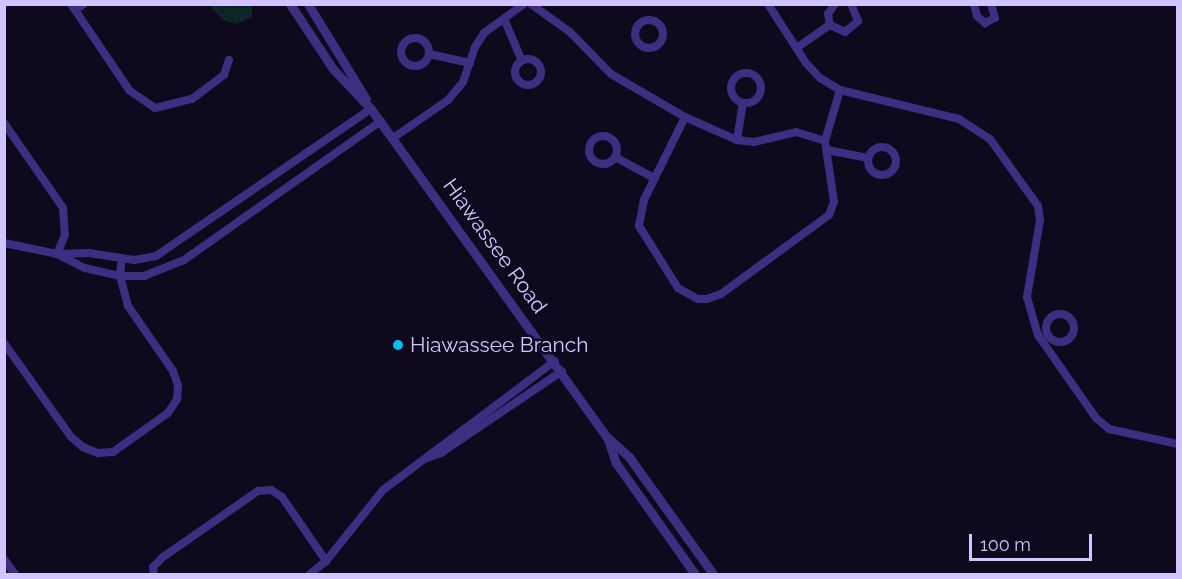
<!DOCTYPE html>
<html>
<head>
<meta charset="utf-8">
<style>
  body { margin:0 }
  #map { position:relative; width:1182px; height:579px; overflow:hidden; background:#0f091d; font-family:Raleway,sans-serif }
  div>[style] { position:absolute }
  .green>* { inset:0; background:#0c2527 }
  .minor>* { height:8px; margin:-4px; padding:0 4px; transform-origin:4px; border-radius:4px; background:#3b2f81 }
  .minor>.ring { margin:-4px; padding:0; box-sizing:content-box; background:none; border:8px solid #3b2f81; border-radius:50% }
  .tertiary>* { height:9px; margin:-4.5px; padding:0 4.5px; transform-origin:4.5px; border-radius:4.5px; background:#3b2f81 }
  .dots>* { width:16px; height:16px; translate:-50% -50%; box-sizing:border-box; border:3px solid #0f091d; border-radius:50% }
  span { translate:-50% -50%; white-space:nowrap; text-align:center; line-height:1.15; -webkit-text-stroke:5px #0f091d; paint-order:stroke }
  .street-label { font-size:21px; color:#d2c5ff }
  .poi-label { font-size:21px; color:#d2c5ff }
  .left { translate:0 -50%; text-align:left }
  .frame { position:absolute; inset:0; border:6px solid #d2c5ff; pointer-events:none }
  .scale { position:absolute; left:969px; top:534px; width:123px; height:27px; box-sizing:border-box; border:3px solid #d2c5ff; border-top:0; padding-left:8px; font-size:18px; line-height:21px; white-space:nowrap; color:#d2c5ff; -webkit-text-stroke:4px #0f091d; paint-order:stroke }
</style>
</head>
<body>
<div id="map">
  <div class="green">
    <i style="clip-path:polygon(209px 5px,252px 5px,252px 17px,237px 24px,223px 20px)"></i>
  </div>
  <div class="minor">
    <i style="left:71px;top:4px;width:105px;rotate:55.9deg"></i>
    <i style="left:130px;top:91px;width:30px;rotate:34deg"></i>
    <i style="left:155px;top:108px;width:38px;rotate:-14deg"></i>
    <i style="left:192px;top:99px;width:40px;rotate:-37deg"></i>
    <i style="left:224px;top:75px;width:16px;rotate:-72deg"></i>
    <i style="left:531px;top:4px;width:48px;rotate:35.7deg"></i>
    <i style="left:570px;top:32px;width:59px;rotate:45.7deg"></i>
    <i style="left:611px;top:74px;width:86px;rotate:30.2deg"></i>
    <i style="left:685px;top:117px;width:57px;rotate:23.9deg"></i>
    <i style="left:737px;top:140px;width:17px;rotate:7deg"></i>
    <i style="left:754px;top:142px;width:43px;rotate:-13.4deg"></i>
    <i style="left:796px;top:132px;width:30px;rotate:17deg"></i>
    <i style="left:768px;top:4px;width:70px;rotate:57.2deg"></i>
    <i style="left:806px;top:63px;width:21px;rotate:47deg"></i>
    <i style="left:820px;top:78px;width:23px;rotate:31deg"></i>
    <i style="left:840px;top:90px;width:122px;rotate:13.7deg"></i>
    <i style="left:959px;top:119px;width:37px;rotate:33deg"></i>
    <i style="left:990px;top:139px;width:82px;rotate:54.4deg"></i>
    <i style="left:1038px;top:206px;width:14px;rotate:82deg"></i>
    <i style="left:1040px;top:220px;width:78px;rotate:99.6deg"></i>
    <i style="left:1027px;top:297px;width:40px;rotate:74deg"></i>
    <i style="left:1038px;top:335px;width:101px;rotate:55.1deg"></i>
    <i style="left:1096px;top:418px;width:17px;rotate:40deg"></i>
    <i style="left:1109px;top:429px;width:71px;rotate:12.3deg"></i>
    <i style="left:835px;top:4px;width:12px;rotate:125deg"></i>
    <i style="left:828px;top:14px;width:11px;rotate:80deg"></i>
    <i style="left:830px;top:25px;width:17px;rotate:25deg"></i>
    <i style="left:845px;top:32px;width:17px;rotate:-40deg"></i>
    <i style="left:858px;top:21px;width:18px;rotate:-112deg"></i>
    <i style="left:974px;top:4px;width:12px;rotate:76deg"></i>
    <i style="left:977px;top:16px;width:11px;rotate:41deg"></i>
    <i style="left:985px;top:23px;width:11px;rotate:-27deg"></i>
    <i style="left:995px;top:18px;width:15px;rotate:-106deg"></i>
    <i style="left:75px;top:10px;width:11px;rotate:-34deg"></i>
    <i class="ring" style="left:635px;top:20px;width:20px;height:20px"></i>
    <i style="left:505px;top:21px;width:43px;rotate:67deg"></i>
    <i class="ring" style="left:401px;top:38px;width:20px;height:20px"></i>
    <i style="left:798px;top:47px;width:39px;rotate:-35deg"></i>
    <i style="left:429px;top:54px;width:42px;rotate:12.4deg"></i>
    <i class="ring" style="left:515px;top:59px;width:18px;height:18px"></i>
    <i class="ring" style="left:731px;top:73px;width:22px;height:22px"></i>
    <i style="left:685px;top:117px;width:93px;rotate:116.3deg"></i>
    <i style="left:644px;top:200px;width:26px;rotate:101deg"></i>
    <i style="left:639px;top:226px;width:73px;rotate:57.8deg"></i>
    <i style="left:678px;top:288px;width:23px;rotate:29deg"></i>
    <i style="left:698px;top:299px;width:9px"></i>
    <i style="left:707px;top:299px;width:15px;rotate:-20deg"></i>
    <i style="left:721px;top:294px;width:134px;rotate:-36.2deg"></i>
    <i style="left:829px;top:215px;width:14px;rotate:-69deg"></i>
    <i style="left:834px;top:202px;width:62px;rotate:-98.4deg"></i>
    <i style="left:825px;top:141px;width:53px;rotate:-73.6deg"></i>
    <i style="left:4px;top:123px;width:103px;rotate:55.2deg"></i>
    <i style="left:63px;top:208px;width:27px;rotate:86deg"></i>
    <i style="left:65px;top:235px;width:21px;rotate:113deg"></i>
    <i class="ring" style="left:589px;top:136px;width:20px;height:20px"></i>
    <i style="left:393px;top:138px;width:67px;rotate:-34.6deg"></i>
    <i style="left:448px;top:100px;width:23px;rotate:-50deg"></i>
    <i style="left:463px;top:82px;width:37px;rotate:-71deg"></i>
    <i style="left:475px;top:47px;width:17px;rotate:-57deg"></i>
    <i style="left:484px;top:33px;width:49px;rotate:-35.9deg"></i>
    <i style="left:737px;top:140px;width:37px;rotate:-81deg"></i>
    <i class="ring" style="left:868px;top:147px;width:20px;height:20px"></i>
    <i style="left:827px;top:150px;width:42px;rotate:11deg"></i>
    <i style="left:615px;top:157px;width:44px;rotate:28.3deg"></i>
    <i style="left:4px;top:243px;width:54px;rotate:11.7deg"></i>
    <i style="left:57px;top:254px;width:31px;rotate:27deg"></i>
    <i style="left:85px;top:268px;width:36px;rotate:13deg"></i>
    <i style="left:120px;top:276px;width:24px"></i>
    <i style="left:144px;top:276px;width:43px;rotate:-21.8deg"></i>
    <i style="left:184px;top:260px;width:241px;rotate:-35.2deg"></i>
    <i style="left:58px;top:254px;width:31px;rotate:-2deg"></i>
    <i style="left:89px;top:253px;width:46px;rotate:8.8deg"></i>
    <i style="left:134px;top:260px;width:22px;rotate:-10deg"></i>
    <i style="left:156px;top:256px;width:260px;rotate:-34.4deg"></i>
    <i class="ring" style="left:1046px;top:314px;width:20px;height:20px"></i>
    <i style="left:4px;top:343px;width:115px;rotate:54.5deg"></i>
    <i style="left:71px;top:437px;width:16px;rotate:40deg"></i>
    <i style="left:83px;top:447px;width:16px;rotate:22deg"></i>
    <i style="left:98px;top:453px;width:15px;rotate:-4deg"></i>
    <i style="left:113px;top:452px;width:67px;rotate:-35.3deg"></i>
    <i style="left:168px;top:413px;width:17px;rotate:-57deg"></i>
    <i style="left:177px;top:399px;width:14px;rotate:-86deg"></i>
    <i style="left:178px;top:385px;width:15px;rotate:-110deg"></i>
    <i style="left:173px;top:371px;width:79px;rotate:-124.7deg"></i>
    <i style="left:128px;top:306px;width:31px;rotate:-105deg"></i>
    <i style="left:120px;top:276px;width:18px;rotate:-84deg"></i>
    <i style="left:427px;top:458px;width:15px;rotate:-20deg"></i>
    <i style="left:441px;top:453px;width:146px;rotate:-34.1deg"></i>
    <i style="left:4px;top:559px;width:19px;rotate:54deg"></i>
    <i style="left:154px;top:574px;width:7px;rotate:-98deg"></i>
    <i style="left:153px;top:567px;width:14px;rotate:-45deg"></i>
    <i style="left:163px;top:557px;width:116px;rotate:-34.8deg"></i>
    <i style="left:258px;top:491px;width:13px;rotate:-4deg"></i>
    <i style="left:271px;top:490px;width:13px;rotate:32deg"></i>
    <i style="left:282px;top:497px;width:78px;rotate:55.5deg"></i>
    <i style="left:310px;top:574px;width:21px;rotate:-39deg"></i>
    <i style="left:326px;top:561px;width:91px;rotate:-51.2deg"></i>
    <i style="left:383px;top:490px;width:215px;rotate:-36.9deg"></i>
  </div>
  <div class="tertiary">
    <i style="left:290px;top:4px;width:78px;rotate:56.5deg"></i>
    <i style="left:333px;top:69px;width:55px;rotate:46.5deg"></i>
    <i style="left:371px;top:109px;width:404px;rotate:54.3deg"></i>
    <i style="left:607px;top:437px;width:30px;rotate:42deg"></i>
    <i style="left:629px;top:457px;width:144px;rotate:54.3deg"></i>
    <i style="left:308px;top:4px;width:111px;rotate:58.6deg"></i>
    <i style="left:608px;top:439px;width:25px;rotate:72deg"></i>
    <i style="left:616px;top:463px;width:136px;rotate:54.6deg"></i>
  </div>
  <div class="dots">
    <i style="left:398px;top:345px;background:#00bdf0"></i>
  </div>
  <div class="street-label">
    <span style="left:495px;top:246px;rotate:54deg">Hiawassee Road</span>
  </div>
  <div class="poi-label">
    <span class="left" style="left:410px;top:345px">Hiawassee Branch</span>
  </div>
  <div class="frame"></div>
  <div class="scale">100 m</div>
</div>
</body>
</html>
